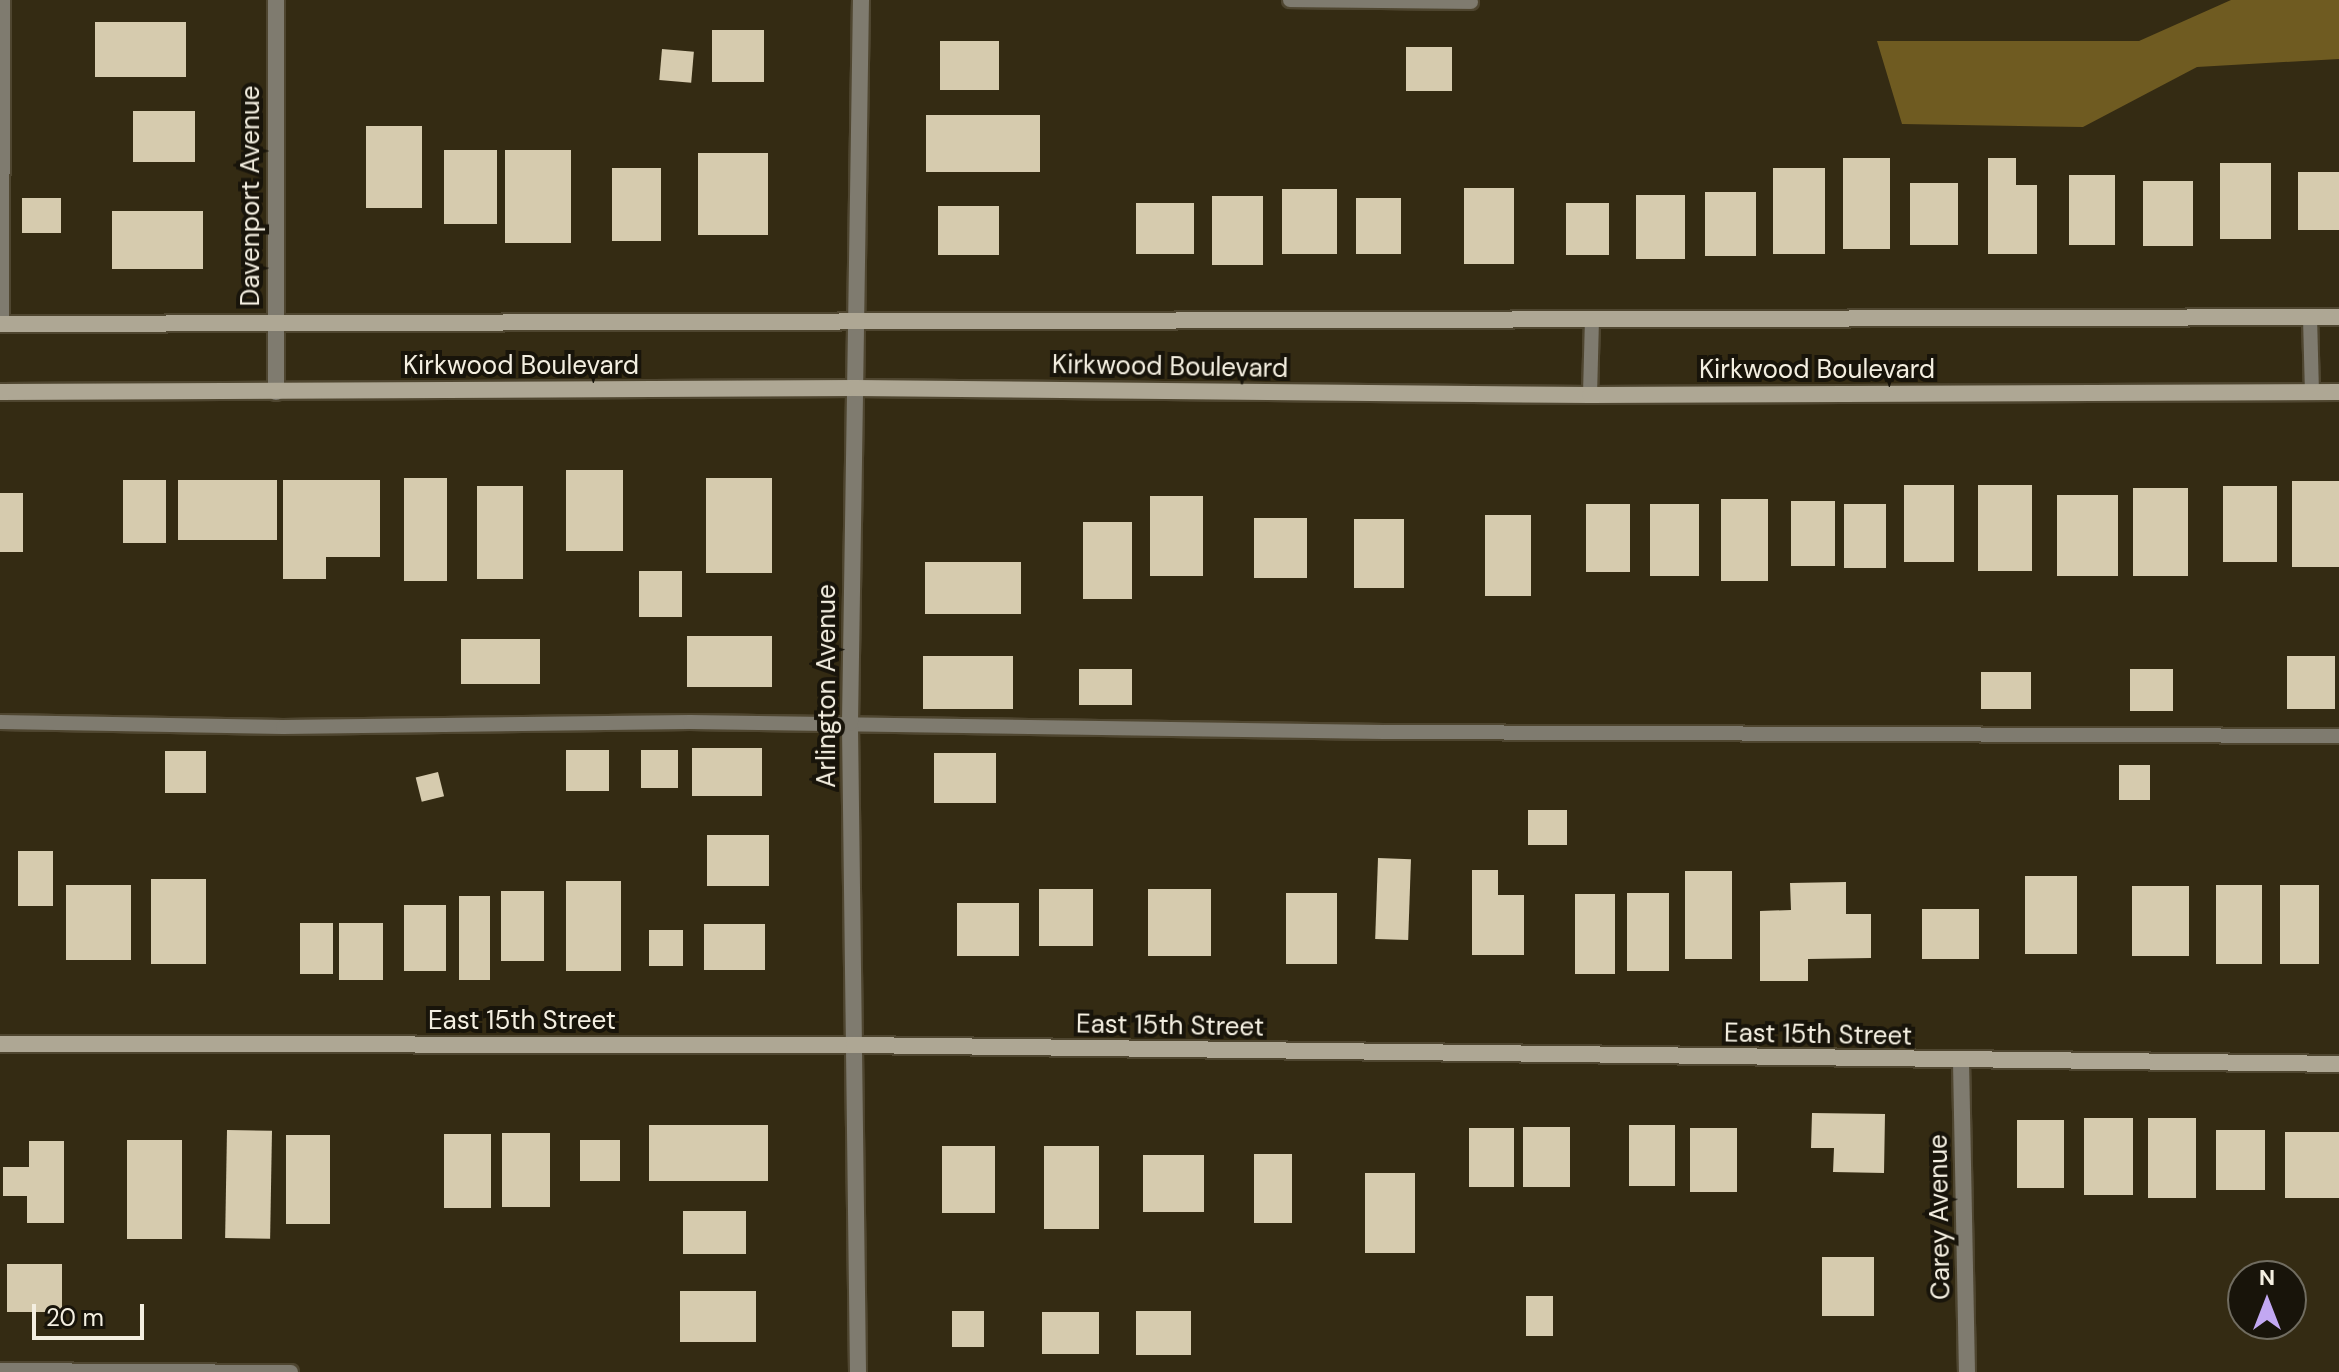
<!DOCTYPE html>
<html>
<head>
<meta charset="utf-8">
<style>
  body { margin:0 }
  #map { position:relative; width:2339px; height:1372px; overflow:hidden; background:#342b13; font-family:"DM Sans",sans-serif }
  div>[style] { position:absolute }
  .forest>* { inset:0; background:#6f5b21 }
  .building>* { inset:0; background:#d6cbae; transform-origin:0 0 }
  .roads { filter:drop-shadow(2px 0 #4f4630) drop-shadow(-2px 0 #4f4630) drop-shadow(0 2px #4f4630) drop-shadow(0 -2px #4f4630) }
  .lane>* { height:14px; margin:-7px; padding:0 7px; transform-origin:7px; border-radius:7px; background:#7f7b6f }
  .street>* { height:16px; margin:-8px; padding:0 8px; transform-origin:8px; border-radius:8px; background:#7f7b6f }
  .secondary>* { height:16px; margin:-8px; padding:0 8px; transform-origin:8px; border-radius:8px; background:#aea794 }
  span { translate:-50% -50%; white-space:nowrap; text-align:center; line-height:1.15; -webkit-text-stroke:8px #18140a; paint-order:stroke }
  .street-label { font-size:26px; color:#f4efe1 }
  .north { position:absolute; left:2227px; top:1260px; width:80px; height:80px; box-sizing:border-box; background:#18140a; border:2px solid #706c60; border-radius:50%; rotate:0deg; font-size:22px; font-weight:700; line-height:32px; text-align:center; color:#f4efe1 }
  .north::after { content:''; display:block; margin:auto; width:28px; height:36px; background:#c2a8f2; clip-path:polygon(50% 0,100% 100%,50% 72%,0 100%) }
  .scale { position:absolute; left:32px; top:1304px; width:112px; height:36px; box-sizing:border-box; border:4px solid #f4efe1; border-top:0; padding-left:10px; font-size:24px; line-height:28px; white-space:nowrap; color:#f4efe1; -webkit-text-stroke:6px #18140a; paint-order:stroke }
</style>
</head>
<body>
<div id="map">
  <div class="forest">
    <i style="clip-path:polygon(2231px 0,2339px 0,2339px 59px,2197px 67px,2083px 127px,1902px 124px,1877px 41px,2139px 41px)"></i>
  </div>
  <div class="building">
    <i style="left:95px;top:22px;width:91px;height:55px"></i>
    <i style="left:712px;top:30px;width:52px;height:52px"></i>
    <i style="left:940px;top:41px;width:59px;height:49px"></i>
    <i style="left:1406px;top:47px;width:46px;height:44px"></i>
    <i style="left:662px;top:49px;width:32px;height:31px;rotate:5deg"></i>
    <i style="left:133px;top:111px;width:62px;height:51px"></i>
    <i style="left:926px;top:115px;width:114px;height:57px"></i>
    <i style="left:366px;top:126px;width:56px;height:82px"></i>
    <i style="left:444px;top:150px;width:53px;height:74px"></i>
    <i style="left:505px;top:150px;width:66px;height:93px"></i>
    <i style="left:698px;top:153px;width:70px;height:82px"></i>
    <i style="left:1843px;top:158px;width:47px;height:91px"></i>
    <i style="clip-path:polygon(1988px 158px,2016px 158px,2016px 185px,2037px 185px,2037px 254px,1988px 254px)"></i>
    <i style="left:2220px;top:163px;width:51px;height:76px"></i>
    <i style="left:612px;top:168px;width:49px;height:73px"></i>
    <i style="left:1773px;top:168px;width:52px;height:86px"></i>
    <i style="left:2298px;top:172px;width:41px;height:58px"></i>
    <i style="left:2069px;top:175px;width:46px;height:70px"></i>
    <i style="left:2143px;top:181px;width:50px;height:65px"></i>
    <i style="left:1910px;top:183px;width:48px;height:62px"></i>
    <i style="left:1464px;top:188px;width:50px;height:76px"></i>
    <i style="left:1337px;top:189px;width:65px;height:55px;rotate:90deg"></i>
    <i style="left:1705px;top:192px;width:51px;height:64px"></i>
    <i style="left:1636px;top:195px;width:49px;height:64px"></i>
    <i style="left:1212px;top:196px;width:51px;height:69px"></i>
    <i style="left:22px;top:198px;width:39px;height:35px"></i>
    <i style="left:1356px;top:198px;width:45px;height:56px"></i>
    <i style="left:1136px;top:203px;width:58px;height:51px"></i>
    <i style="left:1566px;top:203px;width:43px;height:52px"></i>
    <i style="left:938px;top:206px;width:61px;height:49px"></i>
    <i style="left:112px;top:211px;width:91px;height:58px"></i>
    <i style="left:566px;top:470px;width:57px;height:81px"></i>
    <i style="left:404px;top:478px;width:43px;height:103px"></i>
    <i style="left:706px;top:478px;width:66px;height:95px"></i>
    <i style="left:123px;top:480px;width:43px;height:63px"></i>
    <i style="left:178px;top:480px;width:99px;height:60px"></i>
    <i style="clip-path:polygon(283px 480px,380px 480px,380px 557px,326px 557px,326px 579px,283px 579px)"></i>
    <i style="left:2292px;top:481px;width:47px;height:86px"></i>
    <i style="left:1904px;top:485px;width:50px;height:77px"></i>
    <i style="left:1978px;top:485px;width:54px;height:86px"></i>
    <i style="left:477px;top:486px;width:46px;height:93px"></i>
    <i style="left:2223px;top:486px;width:54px;height:76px"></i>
    <i style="left:2133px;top:488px;width:55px;height:88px"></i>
    <i style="left:0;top:493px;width:23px;height:59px"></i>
    <i style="left:2057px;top:495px;width:61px;height:81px"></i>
    <i style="left:1150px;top:496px;width:53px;height:80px"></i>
    <i style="left:1721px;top:499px;width:47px;height:82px"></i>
    <i style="left:1791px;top:501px;width:44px;height:65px"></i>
    <i style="left:1586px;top:504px;width:44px;height:68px"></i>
    <i style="left:1650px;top:504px;width:49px;height:72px"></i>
    <i style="left:1844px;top:504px;width:42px;height:64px"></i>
    <i style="left:1485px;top:515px;width:46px;height:81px"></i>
    <i style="left:1254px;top:518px;width:53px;height:60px"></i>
    <i style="left:1354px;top:519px;width:50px;height:69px"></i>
    <i style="left:1083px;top:522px;width:49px;height:77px"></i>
    <i style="left:925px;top:562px;width:96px;height:52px"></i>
    <i style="left:639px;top:571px;width:43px;height:46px"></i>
    <i style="left:687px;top:636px;width:85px;height:51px"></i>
    <i style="left:461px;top:639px;width:79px;height:45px"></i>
    <i style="left:923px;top:656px;width:90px;height:53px"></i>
    <i style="left:2287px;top:656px;width:48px;height:53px"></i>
    <i style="left:1079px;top:669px;width:53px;height:36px"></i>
    <i style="left:2130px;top:669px;width:43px;height:42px"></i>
    <i style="left:1981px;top:672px;width:50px;height:37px"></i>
    <i style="left:692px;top:748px;width:70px;height:48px"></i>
    <i style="left:566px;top:750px;width:43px;height:41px"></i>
    <i style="left:641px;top:750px;width:37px;height:38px"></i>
    <i style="left:165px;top:751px;width:41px;height:42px"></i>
    <i style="left:934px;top:753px;width:62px;height:50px"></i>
    <i style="left:2119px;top:765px;width:31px;height:35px"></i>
    <i style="left:438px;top:772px;width:25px;height:23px;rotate:76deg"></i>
    <i style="left:1528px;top:810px;width:39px;height:35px"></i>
    <i style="left:707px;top:835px;width:62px;height:51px"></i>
    <i style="left:18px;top:851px;width:35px;height:55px"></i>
    <i style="left:1378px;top:858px;width:33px;height:81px;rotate:2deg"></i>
    <i style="clip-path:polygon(1472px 870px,1498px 870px,1498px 895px,1524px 895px,1524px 955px,1472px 955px)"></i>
    <i style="left:1685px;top:871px;width:47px;height:88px"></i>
    <i style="left:2025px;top:876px;width:52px;height:78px"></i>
    <i style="left:151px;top:879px;width:55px;height:85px"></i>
    <i style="left:566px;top:881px;width:55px;height:90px"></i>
    <i style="clip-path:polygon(1846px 882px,1846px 914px,1871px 914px,1871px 958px,1808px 959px,1808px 981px,1760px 981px,1760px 911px,1791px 910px,1790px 883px)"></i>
    <i style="left:66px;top:885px;width:65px;height:75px"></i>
    <i style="left:2216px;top:885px;width:46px;height:79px"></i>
    <i style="left:2280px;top:885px;width:39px;height:79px"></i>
    <i style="left:2132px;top:886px;width:57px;height:70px"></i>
    <i style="left:1039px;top:889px;width:54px;height:57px"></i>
    <i style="left:1148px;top:889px;width:63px;height:67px"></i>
    <i style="left:501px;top:891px;width:43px;height:70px"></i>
    <i style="left:1286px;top:893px;width:51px;height:71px"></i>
    <i style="left:1627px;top:893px;width:42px;height:78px"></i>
    <i style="left:1575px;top:894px;width:40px;height:80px"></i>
    <i style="left:459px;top:896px;width:31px;height:84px"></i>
    <i style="left:957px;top:903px;width:62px;height:53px"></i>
    <i style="left:404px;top:905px;width:42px;height:66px"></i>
    <i style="left:1922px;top:909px;width:57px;height:50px"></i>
    <i style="left:300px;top:923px;width:33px;height:51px"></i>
    <i style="left:339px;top:923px;width:44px;height:57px"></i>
    <i style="left:704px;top:924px;width:61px;height:46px"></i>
    <i style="left:649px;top:930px;width:34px;height:36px"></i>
    <i style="clip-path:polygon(1812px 1113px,1885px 1114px,1884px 1173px,1833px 1172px,1834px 1148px,1811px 1148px)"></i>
    <i style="left:2084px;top:1118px;width:49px;height:77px"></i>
    <i style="left:2148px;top:1118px;width:48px;height:80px"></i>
    <i style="left:2017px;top:1120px;width:47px;height:68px"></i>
    <i style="left:649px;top:1125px;width:119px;height:56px"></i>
    <i style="left:1629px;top:1125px;width:46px;height:61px"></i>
    <i style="left:1523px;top:1127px;width:47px;height:60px"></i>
    <i style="left:1469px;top:1128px;width:45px;height:59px"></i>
    <i style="left:1690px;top:1128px;width:47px;height:64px"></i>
    <i style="left:227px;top:1130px;width:45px;height:108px;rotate:1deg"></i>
    <i style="left:2216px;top:1130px;width:49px;height:60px"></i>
    <i style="left:2285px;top:1132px;width:54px;height:66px"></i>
    <i style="left:502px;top:1133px;width:48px;height:74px"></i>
    <i style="left:444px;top:1134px;width:47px;height:74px"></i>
    <i style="left:286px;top:1135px;width:44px;height:89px"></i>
    <i style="left:127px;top:1140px;width:55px;height:99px"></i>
    <i style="left:580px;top:1140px;width:40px;height:41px"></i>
    <i style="clip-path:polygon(29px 1141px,64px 1141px,64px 1223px,27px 1223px,27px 1196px,3px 1196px,3px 1167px,29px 1167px)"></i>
    <i style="left:942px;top:1146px;width:53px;height:67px"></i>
    <i style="left:1044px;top:1146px;width:55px;height:83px"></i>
    <i style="left:1254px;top:1154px;width:38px;height:69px"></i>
    <i style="left:1143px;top:1155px;width:61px;height:57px"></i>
    <i style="left:1365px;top:1173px;width:50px;height:80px"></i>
    <i style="left:683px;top:1211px;width:63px;height:43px"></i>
    <i style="left:1822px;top:1257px;width:52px;height:59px"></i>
    <i style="left:7px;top:1264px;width:55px;height:48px"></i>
    <i style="left:680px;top:1291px;width:76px;height:51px"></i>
    <i style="left:1526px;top:1296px;width:27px;height:40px"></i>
    <i style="left:952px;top:1311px;width:32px;height:36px"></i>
    <i style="left:1136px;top:1311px;width:55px;height:44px"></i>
    <i style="left:1042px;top:1312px;width:57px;height:42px"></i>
  </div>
  <div class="roads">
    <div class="lane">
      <i style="left:1290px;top:0;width:181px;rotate:0.6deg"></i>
      <i style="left:2310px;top:317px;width:75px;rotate:88.5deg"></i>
      <i style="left:2px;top:324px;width:324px;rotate:-89.8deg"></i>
      <i style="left:1590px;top:395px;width:75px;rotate:-88.5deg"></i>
      <i style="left:0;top:722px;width:283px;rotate:1deg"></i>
      <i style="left:283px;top:727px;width:407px;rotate:-0.7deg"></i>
      <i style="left:690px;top:722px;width:694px;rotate:0.83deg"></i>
      <i style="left:1384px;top:732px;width:955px;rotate:0.24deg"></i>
      <i style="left:0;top:1370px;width:291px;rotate:0.4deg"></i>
    </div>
    <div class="street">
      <i style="left:276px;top:0;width:392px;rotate:90deg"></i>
      <i style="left:1961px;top:1061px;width:311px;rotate:88.9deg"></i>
      <i style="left:858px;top:1372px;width:649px;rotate:-90.71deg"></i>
      <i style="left:850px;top:723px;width:723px;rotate:-89.13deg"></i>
    </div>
    <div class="secondary">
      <i style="left:0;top:324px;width:2339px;rotate:-0.17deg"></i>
      <i style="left:0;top:392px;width:855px;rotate:-0.27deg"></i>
      <i style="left:855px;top:388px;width:735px;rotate:0.55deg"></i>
      <i style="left:1590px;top:395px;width:749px;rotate:-0.23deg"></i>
      <i style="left:0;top:1044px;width:854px;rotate:0.07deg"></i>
      <i style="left:854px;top:1045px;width:1485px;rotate:0.73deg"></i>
    </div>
  </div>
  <div class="street-label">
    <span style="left:251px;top:196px;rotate:-90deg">Davenport Avenue</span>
    <span style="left:521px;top:366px">Kirkwood Boulevard</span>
    <span style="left:1170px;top:367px;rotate:1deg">Kirkwood Boulevard</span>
    <span style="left:1817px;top:370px">Kirkwood Boulevard</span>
    <span style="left:827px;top:686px;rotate:-90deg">Arlington Avenue</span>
    <span style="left:522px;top:1021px">East 15th Street</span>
    <span style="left:1170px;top:1026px;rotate:1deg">East 15th Street</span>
    <span style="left:1818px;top:1035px;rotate:1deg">East 15th Street</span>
    <span style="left:1940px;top:1217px;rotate:-91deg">Carey Avenue</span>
  </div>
  <div class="north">N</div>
  <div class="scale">20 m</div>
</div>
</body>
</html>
